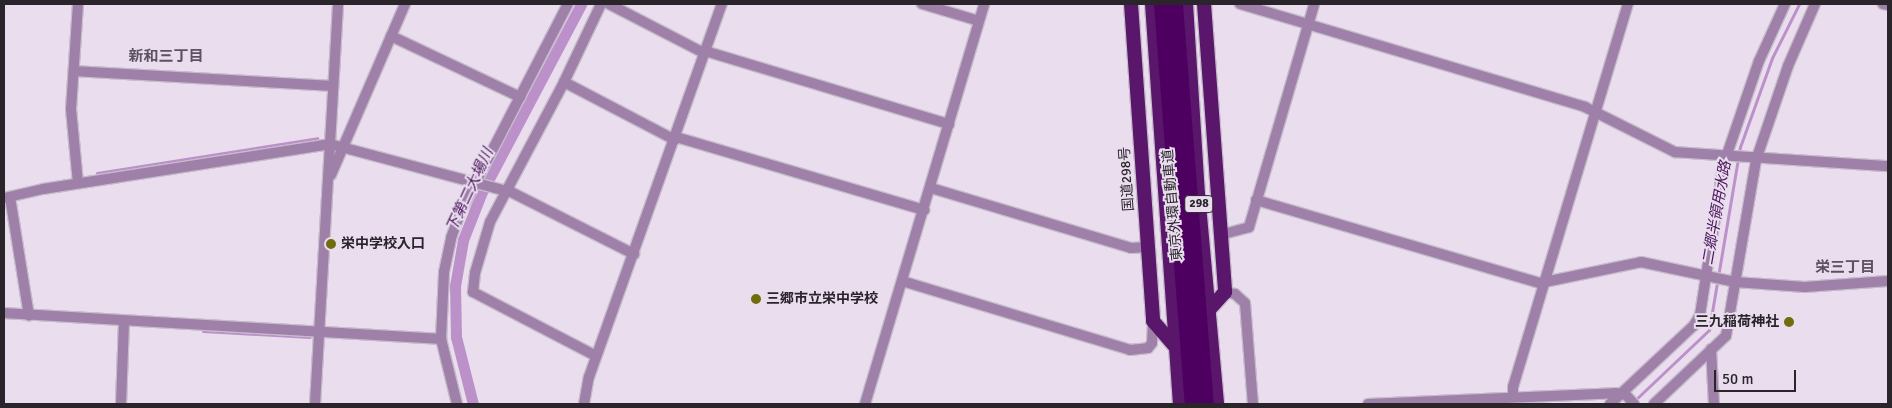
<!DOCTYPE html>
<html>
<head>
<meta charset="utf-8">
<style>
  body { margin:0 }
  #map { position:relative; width:1892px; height:408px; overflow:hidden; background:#e9ddee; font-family:Signika,"Noto Sans JP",sans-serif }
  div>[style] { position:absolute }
  .stream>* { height:3px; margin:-1.5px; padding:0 1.5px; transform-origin:1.5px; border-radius:1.5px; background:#bc91ca }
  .canal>* { height:11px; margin:-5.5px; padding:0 5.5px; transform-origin:5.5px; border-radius:5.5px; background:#bc91ca }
  .roads { filter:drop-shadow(1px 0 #c6bccb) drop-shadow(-1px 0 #c6bccb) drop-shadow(0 1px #c6bccb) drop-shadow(0 -1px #c6bccb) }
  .minor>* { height:10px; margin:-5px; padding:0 5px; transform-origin:5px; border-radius:5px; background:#9e80a9 }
  .tertiary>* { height:10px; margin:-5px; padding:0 5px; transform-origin:5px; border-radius:5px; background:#9e80a9 }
  .trunk>* { height:14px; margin:-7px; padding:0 7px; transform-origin:7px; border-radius:7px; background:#59166b }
  .motorway>* { height:15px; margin:-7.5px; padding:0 7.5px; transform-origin:7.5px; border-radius:7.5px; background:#4e0061 }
  .dots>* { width:14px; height:14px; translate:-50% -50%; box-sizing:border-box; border:2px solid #e9ddee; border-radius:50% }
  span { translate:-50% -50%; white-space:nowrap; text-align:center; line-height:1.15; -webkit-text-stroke:4px #e9ddee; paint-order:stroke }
  .shield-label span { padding:1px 4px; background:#e9ddee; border:1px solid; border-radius:4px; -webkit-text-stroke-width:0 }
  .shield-label { font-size:12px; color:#29252b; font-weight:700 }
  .street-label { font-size:14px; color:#29252b }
  .poi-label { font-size:14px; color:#29252b; font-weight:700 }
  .left { translate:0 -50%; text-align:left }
  .right { translate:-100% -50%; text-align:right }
  .neighbourhood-label { font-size:15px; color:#5c5260; font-weight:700 }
  .water-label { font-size:15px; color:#4d185c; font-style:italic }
  .frame { position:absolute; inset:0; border:5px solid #29252b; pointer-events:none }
  .scale { position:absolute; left:1714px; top:370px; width:82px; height:22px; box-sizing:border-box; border:2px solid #29252b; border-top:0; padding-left:6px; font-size:15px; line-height:18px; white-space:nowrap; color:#29252b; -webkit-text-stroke:4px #e9ddee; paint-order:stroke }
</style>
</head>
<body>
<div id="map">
  <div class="stream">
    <i style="left:97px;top:173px;width:223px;rotate:-9deg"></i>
    <i style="left:203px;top:331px;width:107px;rotate:3.2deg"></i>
    <i style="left:1633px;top:402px;width:105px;rotate:-43.5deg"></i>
    <i style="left:1709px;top:330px;width:186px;rotate:-80.4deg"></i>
    <i style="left:1740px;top:147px;width:95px;rotate:-70.2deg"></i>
    <i style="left:1772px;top:58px;width:60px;rotate:-63.4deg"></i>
  </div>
  <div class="canal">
    <i style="left:473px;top:404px;width:69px;rotate:-104.2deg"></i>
    <i style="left:456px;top:337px;width:51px;rotate:-91.1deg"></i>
    <i style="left:455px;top:286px;width:47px;rotate:-80.1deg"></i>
    <i style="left:463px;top:240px;width:49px;rotate:-68.6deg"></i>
    <i style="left:481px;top:194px;width:215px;rotate:-62.2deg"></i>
  </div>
  <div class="roads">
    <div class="minor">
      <i style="left:78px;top:4px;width:105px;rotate:93.8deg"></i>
      <i style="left:71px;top:109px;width:74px;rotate:84.6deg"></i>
      <i style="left:609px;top:4px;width:107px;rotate:27.3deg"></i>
      <i style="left:922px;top:4px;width:59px;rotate:16.6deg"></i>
      <i style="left:1240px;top:4px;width:360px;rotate:16.6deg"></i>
      <i style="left:1585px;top:107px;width:101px;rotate:26.6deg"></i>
      <i style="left:1675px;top:152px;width:213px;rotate:3.8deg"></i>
      <i style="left:1883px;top:4px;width:5px;rotate:11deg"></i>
      <i style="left:391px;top:36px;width:143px;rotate:25.3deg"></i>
      <i style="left:705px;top:51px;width:255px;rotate:16.7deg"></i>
      <i style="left:74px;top:71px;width:259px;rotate:3.3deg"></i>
      <i style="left:564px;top:82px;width:125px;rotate:27.6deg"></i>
      <i style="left:676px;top:137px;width:259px;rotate:16.4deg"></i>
      <i style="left:931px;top:188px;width:209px;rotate:16.7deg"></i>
      <i style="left:1131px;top:248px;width:17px;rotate:-3deg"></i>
      <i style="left:10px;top:197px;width:120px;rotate:80.9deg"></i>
      <i style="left:4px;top:198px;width:40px;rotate:-13deg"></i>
      <i style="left:43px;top:189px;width:291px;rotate:-8.9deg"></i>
      <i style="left:330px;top:144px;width:187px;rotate:14.9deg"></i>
      <i style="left:511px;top:192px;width:138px;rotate:26.8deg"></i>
      <i style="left:1256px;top:200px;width:296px;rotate:16.3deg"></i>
      <i style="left:1540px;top:283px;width:103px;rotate:-11.7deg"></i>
      <i style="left:1641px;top:262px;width:96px;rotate:12deg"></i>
      <i style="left:1735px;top:282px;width:70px;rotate:4.1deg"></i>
      <i style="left:1805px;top:287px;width:83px;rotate:-4.1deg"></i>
      <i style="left:902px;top:281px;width:238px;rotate:16.8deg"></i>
      <i style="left:1130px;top:350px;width:18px;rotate:-6deg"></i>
      <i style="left:1148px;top:348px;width:6px;rotate:-51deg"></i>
      <i style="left:1152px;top:343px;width:22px;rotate:-87deg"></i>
      <i style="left:1225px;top:292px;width:10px;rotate:11deg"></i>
      <i style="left:1235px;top:294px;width:13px;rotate:42deg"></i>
      <i style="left:1245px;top:303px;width:101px;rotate:85.5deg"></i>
      <i style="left:4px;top:313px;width:438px;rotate:3.4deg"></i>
      <i style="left:1711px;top:349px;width:55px;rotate:86.9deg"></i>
      <i style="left:596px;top:356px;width:139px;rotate:-152.5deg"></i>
      <i style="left:473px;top:292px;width:19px;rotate:-84deg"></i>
      <i style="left:475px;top:273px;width:53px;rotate:-73.6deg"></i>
      <i style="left:490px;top:222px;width:158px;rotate:-62.1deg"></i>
      <i style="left:564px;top:82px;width:86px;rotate:-64.6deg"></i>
      <i style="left:1513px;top:396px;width:9px;rotate:-90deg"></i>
      <i style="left:1513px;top:387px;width:400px;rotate:-73.3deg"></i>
      <i style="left:121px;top:404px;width:83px;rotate:-87.9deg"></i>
      <i style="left:457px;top:404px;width:67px;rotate:-103.8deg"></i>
      <i style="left:441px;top:339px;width:67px;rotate:-87.4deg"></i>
      <i style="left:444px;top:272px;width:35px;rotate:-78deg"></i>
      <i style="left:451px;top:238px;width:29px;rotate:-70deg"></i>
      <i style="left:461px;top:211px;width:233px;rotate:-62.7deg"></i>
      <i style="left:584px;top:404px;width:27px;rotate:-80deg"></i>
      <i style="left:589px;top:377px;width:396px;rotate:-70.4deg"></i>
      <i style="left:865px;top:404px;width:417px;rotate:-73.4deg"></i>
      <i style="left:1368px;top:404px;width:247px;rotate:-2.5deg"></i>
      <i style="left:1615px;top:393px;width:11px;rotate:10deg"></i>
      <i style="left:1626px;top:395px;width:12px;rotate:48deg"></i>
      <i style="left:1610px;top:404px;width:115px;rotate:-43.2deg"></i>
      <i style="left:1694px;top:325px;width:12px;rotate:-59deg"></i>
      <i style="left:1700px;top:315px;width:151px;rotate:-81.2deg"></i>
      <i style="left:1723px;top:166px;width:111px;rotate:-71.1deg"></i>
      <i style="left:1759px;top:61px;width:63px;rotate:-65.5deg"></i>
      <i style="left:1654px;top:404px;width:99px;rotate:-43.4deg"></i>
      <i style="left:1726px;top:336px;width:179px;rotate:-80.3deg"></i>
      <i style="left:1756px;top:160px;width:99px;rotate:-71.2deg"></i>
      <i style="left:1788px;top:66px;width:68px;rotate:-66.5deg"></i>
    </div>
    <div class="tertiary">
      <i style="left:331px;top:175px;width:186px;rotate:-66.6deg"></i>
      <i style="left:1220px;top:235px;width:30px;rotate:-15deg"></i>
      <i style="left:1249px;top:227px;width:232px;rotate:-73.7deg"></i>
      <i style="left:315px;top:404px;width:401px;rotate:-86.7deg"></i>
    </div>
    <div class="trunk">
      <i style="left:1131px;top:4px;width:318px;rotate:86deg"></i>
      <i style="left:1153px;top:321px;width:32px;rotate:49deg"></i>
      <i style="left:1152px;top:4px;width:401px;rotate:86deg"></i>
      <i style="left:1186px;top:4px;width:190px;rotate:86.4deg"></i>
      <i style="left:1198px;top:194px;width:211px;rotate:84.8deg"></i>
      <i style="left:1204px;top:4px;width:289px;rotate:85.8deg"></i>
      <i style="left:1225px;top:292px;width:25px;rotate:132deg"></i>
    </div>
    <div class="motorway">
      <i style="left:1161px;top:4px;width:401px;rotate:85.6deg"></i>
      <i style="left:1175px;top:4px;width:401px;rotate:85.6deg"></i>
    </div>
  </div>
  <div class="dots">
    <i style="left:331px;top:244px;background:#706d0c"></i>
    <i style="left:756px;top:299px;background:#706d0c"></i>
    <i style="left:1789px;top:322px;background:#706d0c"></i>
  </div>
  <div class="shield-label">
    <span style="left:1199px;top:204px">298</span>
  </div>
  <div class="street-label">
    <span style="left:1127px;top:179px;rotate:-94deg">国道298号</span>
    <span style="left:1173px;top:205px;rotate:-95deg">東京外環自動車道</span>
  </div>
  <div class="poi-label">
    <span class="left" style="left:341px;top:244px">栄中学校入口</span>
    <span class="left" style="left:766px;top:299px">三郷市立栄中学校</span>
    <span class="right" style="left:1779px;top:322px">三九稲荷神社</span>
  </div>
  <div class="neighbourhood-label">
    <span style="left:166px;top:57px">新和三丁目</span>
    <span style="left:1845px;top:268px">栄三丁目</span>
  </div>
  <div class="water-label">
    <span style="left:470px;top:190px;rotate:-65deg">下第二大場川</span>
    <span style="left:1717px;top:213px;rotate:-80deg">二郷半領用水路</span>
  </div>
  <div class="frame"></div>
  <div class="scale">50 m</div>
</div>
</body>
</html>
